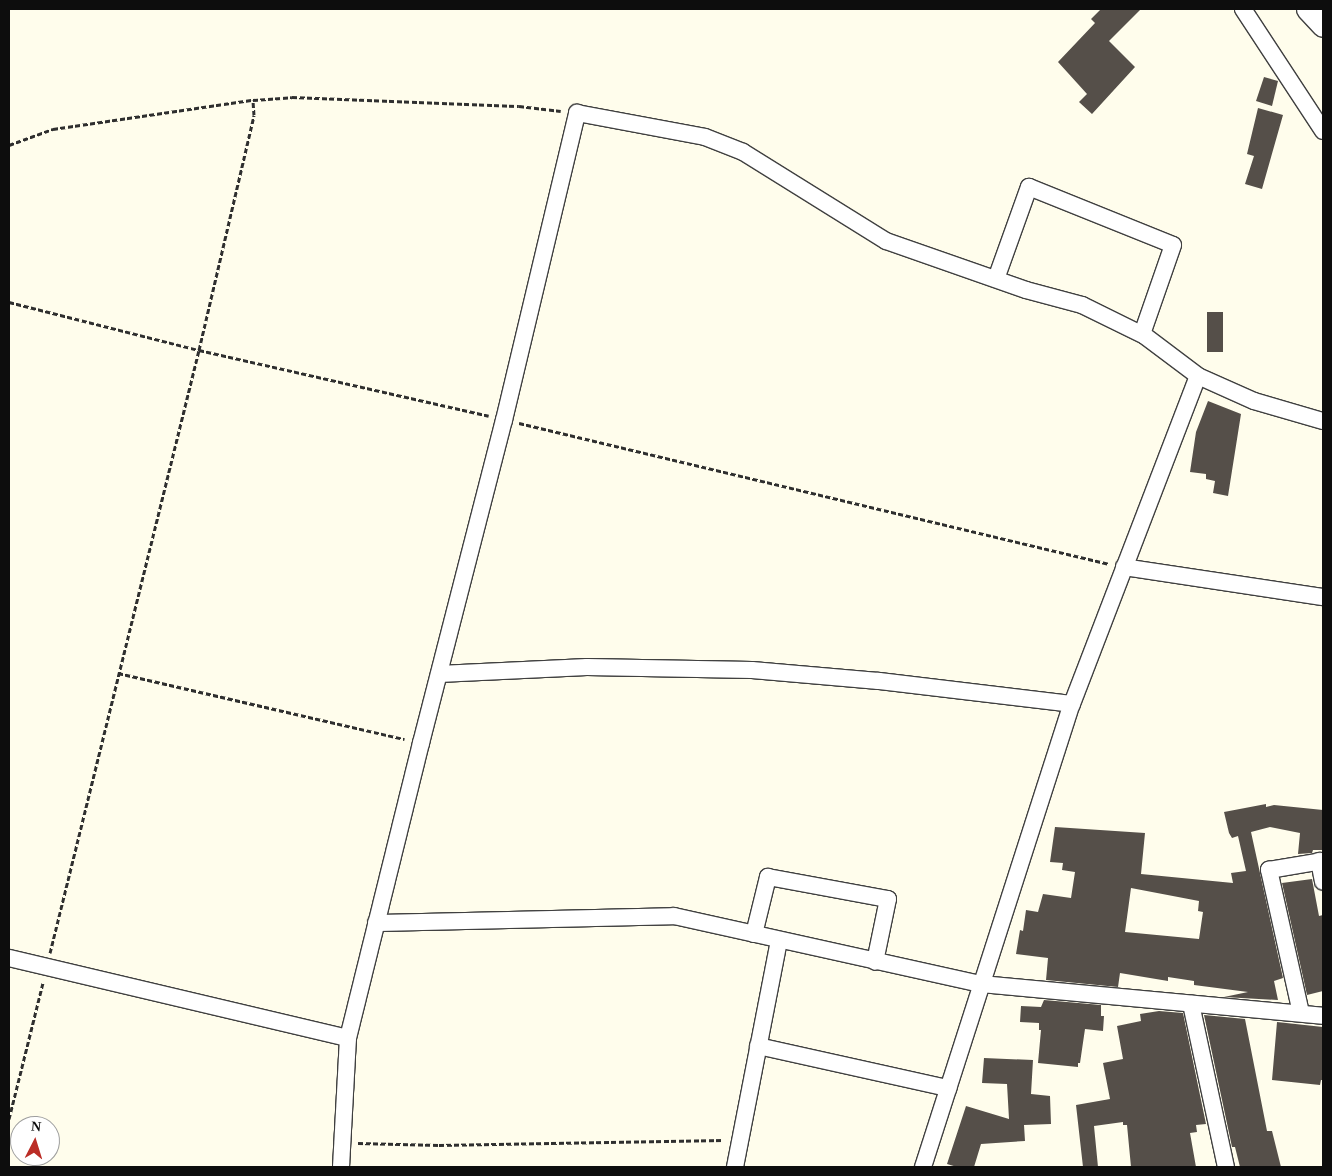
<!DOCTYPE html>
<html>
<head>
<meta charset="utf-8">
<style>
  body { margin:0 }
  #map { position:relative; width:1332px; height:1176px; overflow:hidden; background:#fffdec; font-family:Georgia,serif }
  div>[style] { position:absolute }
  .building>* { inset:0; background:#554f49; transform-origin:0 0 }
  .path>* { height:3px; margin-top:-1.5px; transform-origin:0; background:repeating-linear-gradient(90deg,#2f2f2f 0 5px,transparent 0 7.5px) }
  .roads { filter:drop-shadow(1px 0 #404040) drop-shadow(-1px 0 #404040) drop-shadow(0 1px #404040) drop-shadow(0 -1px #404040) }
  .minor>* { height:16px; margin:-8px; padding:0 8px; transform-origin:8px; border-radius:8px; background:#fff }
  .tertiary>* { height:21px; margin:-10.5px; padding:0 10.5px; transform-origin:10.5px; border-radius:10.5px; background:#fff }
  span { translate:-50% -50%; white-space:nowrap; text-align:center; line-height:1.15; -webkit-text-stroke:5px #fff; paint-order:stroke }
  .frame { position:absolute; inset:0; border:10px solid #0d0d0d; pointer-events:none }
  .north { position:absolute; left:10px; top:1116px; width:50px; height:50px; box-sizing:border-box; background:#fff; border:1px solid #9e9e9e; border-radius:50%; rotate:5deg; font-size:14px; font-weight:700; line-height:20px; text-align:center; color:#0d0d0d }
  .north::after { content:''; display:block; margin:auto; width:18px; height:22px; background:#bb2d26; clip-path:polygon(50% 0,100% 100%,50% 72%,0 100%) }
</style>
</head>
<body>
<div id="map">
  <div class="building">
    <i style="clip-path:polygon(1101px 9px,1141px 9px,1109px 41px,1135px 67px,1092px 114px,1079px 102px,1087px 94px,1058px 62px,1095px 23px,1091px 19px)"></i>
    <i style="clip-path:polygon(1264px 77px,1278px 81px,1272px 106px,1256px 101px)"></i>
    <i style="clip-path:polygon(1258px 108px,1283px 115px,1262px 189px,1245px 184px,1254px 156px,1247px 154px)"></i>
    <i style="left:1207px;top:312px;width:16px;height:40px"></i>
    <i style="clip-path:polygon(1208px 401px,1241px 414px,1228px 496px,1213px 493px,1215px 481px,1206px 479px,1206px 474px,1190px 472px,1196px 432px)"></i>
    <i style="clip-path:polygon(evenodd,1266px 804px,1266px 807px,1274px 805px,1323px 810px,1323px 850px,1313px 850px,1312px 853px,1298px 854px,1300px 833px,1270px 827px,1251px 832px,1283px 978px,1274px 981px,1278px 1000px,1224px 997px,1248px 992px,1194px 985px,1194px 981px,1168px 977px,1168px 981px,1120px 973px,1118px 987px,1046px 980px,1048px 958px,1016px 954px,1020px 930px,1023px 931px,1026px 910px,1038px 912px,1043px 894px,1071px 898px,1075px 872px,1062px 870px,1063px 863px,1050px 862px,1055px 827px,1145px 833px,1141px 874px,1233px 883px,1231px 873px,1246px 871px,1238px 836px,1232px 838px,1229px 833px,1224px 812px,1266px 804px,1131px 888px,1199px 901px,1198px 911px,1203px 912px,1199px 939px,1125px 932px,1131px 888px)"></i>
    <i style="clip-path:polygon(1312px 879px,1319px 916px,1323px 915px,1323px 991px,1307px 995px,1282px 883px)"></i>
    <i style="clip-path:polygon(1044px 1000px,1101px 1005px,1101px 1016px,1104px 1016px,1103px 1031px,1085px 1029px,1080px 1063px,1078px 1063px,1078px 1067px,1038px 1063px,1041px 1030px,1039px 1030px,1039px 1023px,1020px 1022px,1021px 1006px,1041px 1007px)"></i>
    <i style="clip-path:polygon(1159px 1011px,1183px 1013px,1206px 1124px,1196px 1125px,1197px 1132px,1190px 1133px,1196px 1167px,1131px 1167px,1127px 1125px,1123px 1125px,1123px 1122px,1094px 1126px,1098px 1167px,1083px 1167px,1076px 1105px,1110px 1099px,1103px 1063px,1123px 1059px,1117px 1026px,1141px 1021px,1140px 1014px)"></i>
    <i style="clip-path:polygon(1204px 1015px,1245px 1019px,1267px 1131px,1272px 1131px,1281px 1167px,1240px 1167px,1235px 1147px,1232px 1147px)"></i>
    <i style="clip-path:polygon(1277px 1022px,1323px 1027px,1323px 1080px,1321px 1080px,1320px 1085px,1272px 1080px)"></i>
    <i style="clip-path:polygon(984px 1058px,1033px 1060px,1031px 1094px,1050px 1096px,1051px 1124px,1024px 1125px,1025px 1141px,981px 1144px,974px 1167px,957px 1167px,947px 1164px,966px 1106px,1009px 1119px,1007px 1084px,982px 1083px)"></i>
  </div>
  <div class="path">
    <i style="left:9px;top:145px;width:47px;rotate:-20deg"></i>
    <i style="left:53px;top:129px;width:202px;rotate:-8.3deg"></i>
    <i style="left:253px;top:100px;width:39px;rotate:-4deg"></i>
    <i style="left:292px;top:97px;width:227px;rotate:2.3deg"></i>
    <i style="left:519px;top:106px;width:42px;rotate:6.8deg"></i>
    <i style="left:9px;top:302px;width:196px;rotate:14.2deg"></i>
    <i style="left:199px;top:350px;width:297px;rotate:12.8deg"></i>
    <i style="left:519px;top:423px;width:607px;rotate:13.44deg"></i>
    <i style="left:118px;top:673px;width:294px;rotate:13deg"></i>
    <i style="left:50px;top:953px;width:621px;rotate:-76.12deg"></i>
    <i style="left:199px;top:350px;width:241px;rotate:-76.8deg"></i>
    <i style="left:254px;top:115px;width:15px;rotate:-94deg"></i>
    <i style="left:9px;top:1119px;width:140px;rotate:-76deg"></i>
    <i style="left:358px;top:1143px;width:81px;rotate:1.4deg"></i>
    <i style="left:439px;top:1145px;width:285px;rotate:-1deg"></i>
  </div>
  <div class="roads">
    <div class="minor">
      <i style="left:1243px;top:9px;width:146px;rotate:56.7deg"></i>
      <i style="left:996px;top:279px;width:98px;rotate:-70.3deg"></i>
      <i style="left:1029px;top:187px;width:155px;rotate:21.9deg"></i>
      <i style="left:1173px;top:245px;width:94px;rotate:109.2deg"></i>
      <i style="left:1124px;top:567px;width:201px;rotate:8.6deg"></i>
      <i style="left:439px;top:674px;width:148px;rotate:-2.7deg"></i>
      <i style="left:587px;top:667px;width:165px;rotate:1deg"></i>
      <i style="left:752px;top:670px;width:127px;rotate:5deg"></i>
      <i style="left:879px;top:681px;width:194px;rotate:6.8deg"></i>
      <i style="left:1319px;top:861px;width:21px;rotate:79deg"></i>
      <i style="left:376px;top:923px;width:298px;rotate:-1.3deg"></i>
      <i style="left:674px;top:916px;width:314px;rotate:12.5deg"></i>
      <i style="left:981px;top:984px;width:343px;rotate:5.3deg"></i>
      <i style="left:754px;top:934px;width:59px;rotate:-76.2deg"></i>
      <i style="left:768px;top:877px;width:122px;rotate:10.4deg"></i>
      <i style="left:888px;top:899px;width:64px;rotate:101.7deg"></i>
      <i style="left:9px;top:958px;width:348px;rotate:13.3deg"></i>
      <i style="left:1191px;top:1004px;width:167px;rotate:77.9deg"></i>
      <i style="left:1301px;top:1013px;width:147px;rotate:-102.6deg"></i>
      <i style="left:1269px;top:870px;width:55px;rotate:-9.5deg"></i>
      <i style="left:758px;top:1046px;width:195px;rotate:12.5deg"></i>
      <i style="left:341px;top:1167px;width:129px;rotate:-86.9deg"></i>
      <i style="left:348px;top:1038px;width:304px;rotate:-76.1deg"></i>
      <i style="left:421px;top:743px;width:333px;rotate:-75.6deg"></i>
      <i style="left:504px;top:420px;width:316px;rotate:-76.6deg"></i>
      <i style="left:577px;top:113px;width:130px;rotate:10.6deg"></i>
      <i style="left:705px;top:137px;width:41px;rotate:21.5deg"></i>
      <i style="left:743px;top:152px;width:168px;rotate:31.9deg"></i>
      <i style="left:886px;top:241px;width:148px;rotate:19.3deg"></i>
      <i style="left:1026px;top:290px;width:58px;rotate:15deg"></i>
      <i style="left:1082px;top:305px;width:70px;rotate:26.2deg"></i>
      <i style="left:1145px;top:336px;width:66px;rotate:37deg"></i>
      <i style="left:1198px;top:376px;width:61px;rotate:24.1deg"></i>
      <i style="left:1254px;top:401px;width:72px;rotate:16.2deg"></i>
      <i style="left:735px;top:1167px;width:231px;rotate:-79deg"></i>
      <i style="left:923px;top:1167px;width:486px;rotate:-72.2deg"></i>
      <i style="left:1072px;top:704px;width:351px;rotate:-69deg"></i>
    </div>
    <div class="tertiary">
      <i style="left:1307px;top:9px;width:23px;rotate:47deg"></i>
    </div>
  </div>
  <div class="frame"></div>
  <div class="north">N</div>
</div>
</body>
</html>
